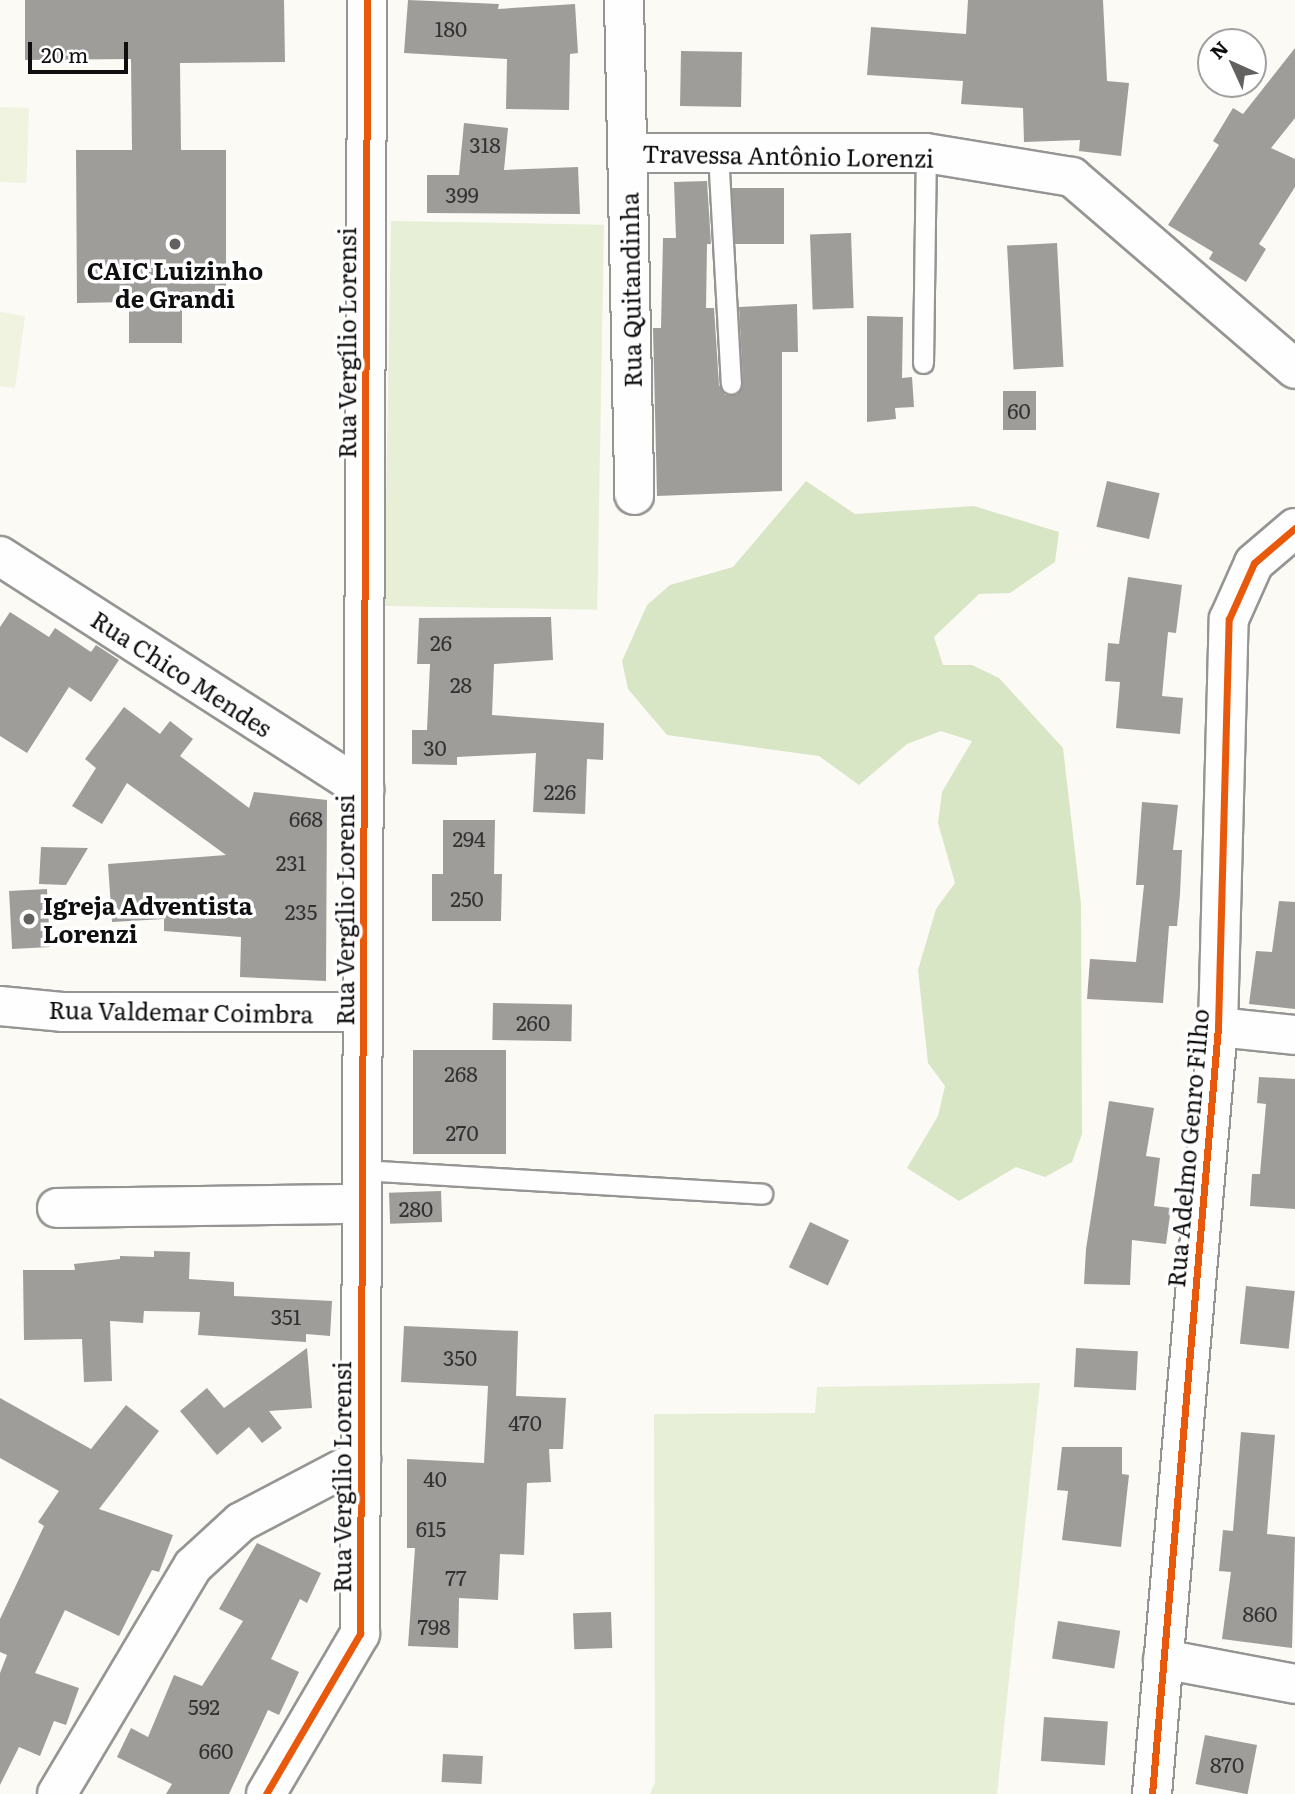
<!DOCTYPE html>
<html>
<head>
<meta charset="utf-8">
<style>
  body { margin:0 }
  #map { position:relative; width:1295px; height:1794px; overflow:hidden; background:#fbfaf5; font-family:Literata,serif }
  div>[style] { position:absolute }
  .green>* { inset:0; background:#e7efd7; transform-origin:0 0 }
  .forest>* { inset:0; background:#d8e6c5 }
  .pitch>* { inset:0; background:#eff3e0; transform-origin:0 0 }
  .building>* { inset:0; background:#9f9d9a; transform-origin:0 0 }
  .roads { filter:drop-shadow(2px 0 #959593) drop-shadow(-2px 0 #959593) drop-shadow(0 2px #959593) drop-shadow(0 -2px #959593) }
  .service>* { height:19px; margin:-9.5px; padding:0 9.5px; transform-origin:9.5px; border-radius:9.5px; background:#fefefe }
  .minor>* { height:38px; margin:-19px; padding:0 19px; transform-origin:19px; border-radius:19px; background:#fefefe }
  .cycleway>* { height:7px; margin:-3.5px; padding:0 3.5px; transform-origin:3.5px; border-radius:3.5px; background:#e8590c }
  .dots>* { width:19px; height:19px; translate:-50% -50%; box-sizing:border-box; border:4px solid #fff; border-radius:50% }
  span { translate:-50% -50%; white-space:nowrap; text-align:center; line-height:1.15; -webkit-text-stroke:7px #fff; paint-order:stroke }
  .number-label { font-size:21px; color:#333232 }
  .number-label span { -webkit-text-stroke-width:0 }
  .street-label { font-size:24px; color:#0f0f0f }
  .poi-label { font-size:24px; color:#0f0f0f; font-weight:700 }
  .left { translate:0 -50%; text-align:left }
  .north { position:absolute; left:1197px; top:28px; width:70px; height:70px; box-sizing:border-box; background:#fff; border:2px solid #9f9f9f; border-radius:50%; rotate:315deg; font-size:19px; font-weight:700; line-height:28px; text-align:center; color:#0f0f0f }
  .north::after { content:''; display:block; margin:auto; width:24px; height:32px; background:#626160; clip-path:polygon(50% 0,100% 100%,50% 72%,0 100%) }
  .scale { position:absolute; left:28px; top:42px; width:100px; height:32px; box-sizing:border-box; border:4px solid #0f0f0f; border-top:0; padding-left:9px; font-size:21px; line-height:24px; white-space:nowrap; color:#0f0f0f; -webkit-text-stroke:5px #fff; paint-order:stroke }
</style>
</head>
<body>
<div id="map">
  <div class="green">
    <i style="left:391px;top:221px;width:213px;height:385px;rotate:1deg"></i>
    <i style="clip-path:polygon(1040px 1383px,997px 1794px,650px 1794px,655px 1783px,654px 1414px,815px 1413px,817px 1387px)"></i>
  </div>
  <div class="forest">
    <i style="clip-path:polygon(806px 481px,855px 514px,974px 506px,1059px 532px,1055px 562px,1010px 593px,979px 594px,934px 637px,943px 665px,972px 665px,999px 678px,1063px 748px,1081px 904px,1082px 1134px,1072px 1162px,1045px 1177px,1016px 1167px,959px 1201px,907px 1168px,938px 1116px,945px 1086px,928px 1063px,918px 970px,936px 909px,955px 883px,938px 823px,942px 792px,972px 741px,941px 731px,907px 744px,859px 785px,819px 756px,667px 735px,628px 689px,622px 661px,647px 605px,670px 585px,733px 567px)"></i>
  </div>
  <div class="pitch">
    <i style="left:0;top:107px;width:29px;height:75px;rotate:2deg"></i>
    <i style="clip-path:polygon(0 312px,25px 316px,15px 388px,0 386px)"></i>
  </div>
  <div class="building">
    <i style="clip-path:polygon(25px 0,284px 0,285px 62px,180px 63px,181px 150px,226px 150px,226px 299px,182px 299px,182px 343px,129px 343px,129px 302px,77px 303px,76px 150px,132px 150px,131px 59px,25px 60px)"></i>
    <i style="clip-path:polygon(408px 0,499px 4px,498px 9px,575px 4px,578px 53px,570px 54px,569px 110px,506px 109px,507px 59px,404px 53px)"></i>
    <i style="clip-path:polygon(968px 0,1103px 0,1107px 81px,1129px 83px,1121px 156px,1079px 151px,1080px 140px,1024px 142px,1023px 108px,961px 104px,963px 81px,867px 75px,871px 27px,966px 34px)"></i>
    <i style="clip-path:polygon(1295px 48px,1295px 118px,1271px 148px,1295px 159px,1295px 187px,1259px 244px,1266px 249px,1246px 282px,1209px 259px,1213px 252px,1168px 225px,1219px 145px,1213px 141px,1233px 108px,1243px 114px)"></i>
    <i style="left:681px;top:51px;width:61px;height:55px;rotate:1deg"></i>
    <i style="clip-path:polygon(464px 123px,508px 128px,504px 170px,578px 167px,580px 214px,427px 213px,427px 175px,459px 175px)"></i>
    <i style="clip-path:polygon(707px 181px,711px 244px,707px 244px,706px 308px,714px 308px,719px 385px,725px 395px,737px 395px,743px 384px,739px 307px,797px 304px,798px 352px,782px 352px,782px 491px,657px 496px,653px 328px,661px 328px,663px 238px,676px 238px,674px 182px)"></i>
    <i style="left:732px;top:188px;width:52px;height:56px"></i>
    <i style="left:851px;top:233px;width:75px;height:41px;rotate:88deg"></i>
    <i style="left:1057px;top:243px;width:124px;height:50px;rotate:87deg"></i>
    <i style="clip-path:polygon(867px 316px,903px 317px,902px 378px,912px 377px,914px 407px,895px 408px,896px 419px,867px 422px)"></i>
    <i style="left:1003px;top:391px;width:33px;height:39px"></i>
    <i style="left:1107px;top:481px;width:54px;height:47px;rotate:13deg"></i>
    <i style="clip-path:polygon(1128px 577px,1182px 585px,1176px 633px,1168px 632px,1162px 696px,1183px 698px,1180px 734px,1116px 728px,1120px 682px,1105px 681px,1108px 643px,1119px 644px)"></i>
    <i style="clip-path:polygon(10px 612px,49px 637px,55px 628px,91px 652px,96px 645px,119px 660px,91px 702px,69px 687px,27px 753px,0 736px,0 627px)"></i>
    <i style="clip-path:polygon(551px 617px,553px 660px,494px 664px,492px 715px,604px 723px,603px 760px,587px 759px,585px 814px,533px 812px,536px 753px,457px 757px,457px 765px,412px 764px,412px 730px,427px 730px,430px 664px,417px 664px,419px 618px)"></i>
    <i style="clip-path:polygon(124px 707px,160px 734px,170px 721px,193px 739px,180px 756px,249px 808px,254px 792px,327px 800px,326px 981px,240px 977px,241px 937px,164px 931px,164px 919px,112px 922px,108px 864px,226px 855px,127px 783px,102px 824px,72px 806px,96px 768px,85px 759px)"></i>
    <i style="clip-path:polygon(1142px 802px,1178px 805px,1173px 850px,1182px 850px,1180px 894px,1177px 926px,1169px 926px,1163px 1003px,1087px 999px,1090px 959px,1136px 962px,1144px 885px,1136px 885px)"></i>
    <i style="clip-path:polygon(443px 820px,495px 820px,494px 874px,502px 874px,501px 921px,432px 921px,432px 874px,443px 874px)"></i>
    <i style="clip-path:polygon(41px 847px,88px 848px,66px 885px,39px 884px)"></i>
    <i style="left:47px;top:889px;width:58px;height:38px;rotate:87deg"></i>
    <i style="clip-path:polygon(1279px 901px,1295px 902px,1295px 1009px,1249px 1004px,1256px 951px,1272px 952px)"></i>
    <i style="left:493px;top:1003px;width:79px;height:37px;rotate:1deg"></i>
    <i style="left:506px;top:1050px;width:104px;height:93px;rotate:90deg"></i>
    <i style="clip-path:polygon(1259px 1077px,1295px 1079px,1295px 1209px,1250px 1206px,1252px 1174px,1260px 1174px,1266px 1104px,1257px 1103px)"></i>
    <i style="clip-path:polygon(1109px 1101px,1154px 1108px,1146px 1156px,1160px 1158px,1154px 1206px,1171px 1208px,1166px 1244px,1132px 1240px,1130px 1285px,1084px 1284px,1086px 1249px)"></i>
    <i style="left:441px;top:1191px;width:31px;height:52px;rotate:88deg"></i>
    <i style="left:810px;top:1222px;width:43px;height:50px;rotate:25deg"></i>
    <i style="clip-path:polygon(154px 1251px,190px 1252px,189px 1279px,234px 1282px,234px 1296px,332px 1301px,330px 1336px,306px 1334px,306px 1342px,198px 1335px,200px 1312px,144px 1311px,143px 1323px,110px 1321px,112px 1381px,84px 1382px,82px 1339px,24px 1340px,23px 1270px,75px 1270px,74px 1264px,120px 1259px,120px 1256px,154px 1257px)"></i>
    <i style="left:1246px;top:1286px;width:49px;height:58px;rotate:6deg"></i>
    <i style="clip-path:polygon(404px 1326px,518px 1331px,516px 1396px,566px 1398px,563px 1449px,549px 1449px,551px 1482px,527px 1483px,524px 1555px,500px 1554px,498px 1600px,459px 1598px,458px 1648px,408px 1646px,415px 1548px,407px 1548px,407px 1459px,484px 1463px,488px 1386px,401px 1382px)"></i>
    <i style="clip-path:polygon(307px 1348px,312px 1408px,269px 1411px,282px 1428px,262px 1443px,249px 1427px,217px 1455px,180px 1411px,207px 1388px,224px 1408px)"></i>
    <i style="left:1076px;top:1348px;width:62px;height:39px;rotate:3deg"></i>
    <i style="clip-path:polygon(0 1398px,91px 1449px,126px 1405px,159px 1431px,99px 1509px,173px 1535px,159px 1572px,152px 1570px,119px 1636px,65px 1610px,35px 1673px,79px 1688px,66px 1725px,54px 1721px,40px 1756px,19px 1747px,0 1785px,0 1673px,7px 1655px,0 1652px,0 1619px,44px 1526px,38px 1522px,59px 1491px,0 1458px)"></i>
    <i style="clip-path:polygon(1241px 1432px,1275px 1435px,1267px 1534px,1295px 1537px,1292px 1648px,1222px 1639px,1231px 1572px,1219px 1571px,1223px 1530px,1233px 1531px)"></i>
    <i style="clip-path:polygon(1062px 1447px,1122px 1447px,1122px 1474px,1129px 1475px,1121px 1547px,1062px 1540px,1068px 1491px,1057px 1490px)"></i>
    <i style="clip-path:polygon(257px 1543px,321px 1573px,307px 1603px,300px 1599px,271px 1659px,299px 1672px,279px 1715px,268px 1710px,229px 1794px,166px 1794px,172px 1784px,117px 1757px,131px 1728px,148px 1737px,174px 1675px,202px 1686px,243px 1621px,219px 1609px)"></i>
    <i style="left:611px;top:1612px;width:36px;height:38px;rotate:88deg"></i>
    <i style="left:1058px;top:1621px;width:63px;height:38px;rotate:9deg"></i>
    <i style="left:1044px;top:1717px;width:64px;height:44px;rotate:4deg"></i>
    <i style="left:1205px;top:1735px;width:53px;height:50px;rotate:11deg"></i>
    <i style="left:443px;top:1754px;width:40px;height:28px;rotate:3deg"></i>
  </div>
  <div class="roads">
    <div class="service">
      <i style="left:718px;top:153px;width:231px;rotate:86.8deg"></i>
      <i style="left:923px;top:363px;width:210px;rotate:-89.2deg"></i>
      <i style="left:362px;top:1170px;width:401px;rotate:3.4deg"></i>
    </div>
    <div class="minor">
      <i style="left:624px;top:0;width:495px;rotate:88.8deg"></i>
      <i style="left:627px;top:153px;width:299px"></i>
      <i style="left:926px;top:153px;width:148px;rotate:9.3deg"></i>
      <i style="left:1072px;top:177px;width:294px;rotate:40.7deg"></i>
      <i style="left:0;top:556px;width:433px;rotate:32.7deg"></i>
      <i style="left:0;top:1006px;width:62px;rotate:5.5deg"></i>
      <i style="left:62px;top:1012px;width:301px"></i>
      <i style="left:1218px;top:1027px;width:77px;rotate:5.9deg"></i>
      <i style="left:57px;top:1208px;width:304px;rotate:-0.8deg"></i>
      <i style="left:1163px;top:1659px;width:134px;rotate:10.7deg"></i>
      <i style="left:57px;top:1794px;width:265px;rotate:-59.2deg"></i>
      <i style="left:193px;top:1566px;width:65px;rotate:-42.5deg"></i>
      <i style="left:241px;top:1522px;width:136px;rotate:-27.7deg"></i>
      <i style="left:266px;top:1794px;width:186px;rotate:-59.6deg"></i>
      <i style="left:360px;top:1634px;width:1634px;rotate:-89.75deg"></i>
      <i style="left:1152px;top:1794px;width:770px;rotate:-85.08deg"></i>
      <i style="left:1218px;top:1027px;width:408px;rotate:-88.5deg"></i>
      <i style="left:1229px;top:619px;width:61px;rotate:-65.9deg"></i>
      <i style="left:1254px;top:563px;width:54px;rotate:-40.5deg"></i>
    </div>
  </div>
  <div class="cycleway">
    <i style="left:266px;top:1794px;width:186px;rotate:-59.6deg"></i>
    <i style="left:360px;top:1634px;width:1634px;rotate:-89.75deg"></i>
    <i style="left:1152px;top:1794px;width:770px;rotate:-85.08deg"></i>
    <i style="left:1218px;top:1027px;width:408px;rotate:-88.5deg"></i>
    <i style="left:1229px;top:619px;width:61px;rotate:-65.9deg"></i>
    <i style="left:1254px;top:563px;width:54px;rotate:-40.5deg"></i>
  </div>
  <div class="dots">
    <i style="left:175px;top:244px;background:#626160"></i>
    <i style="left:29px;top:919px;background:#626160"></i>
  </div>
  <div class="number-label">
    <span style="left:451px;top:28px">180</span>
    <span style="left:485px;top:144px">318</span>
    <span style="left:462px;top:194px">399</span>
    <span style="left:1019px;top:410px">60</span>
    <span style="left:441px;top:642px">26</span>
    <span style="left:461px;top:684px">28</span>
    <span style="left:435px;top:747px">30</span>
    <span style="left:560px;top:791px">226</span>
    <span style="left:306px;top:818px">668</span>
    <span style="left:469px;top:838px">294</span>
    <span style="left:291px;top:862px">231</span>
    <span style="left:467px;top:898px">250</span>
    <span style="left:301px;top:911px">235</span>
    <span style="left:533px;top:1022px">260</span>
    <span style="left:461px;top:1073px">268</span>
    <span style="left:462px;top:1132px">270</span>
    <span style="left:416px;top:1208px">280</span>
    <span style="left:286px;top:1316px">351</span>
    <span style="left:460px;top:1357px">350</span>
    <span style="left:525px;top:1422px">470</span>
    <span style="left:435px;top:1478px">40</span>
    <span style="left:431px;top:1528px">615</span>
    <span style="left:456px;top:1577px">77</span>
    <span style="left:1260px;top:1613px">860</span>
    <span style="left:434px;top:1626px">798</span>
    <span style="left:204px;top:1706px">592</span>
    <span style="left:216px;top:1750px">660</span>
    <span style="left:1227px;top:1764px">870</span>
  </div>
  <div class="street-label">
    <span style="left:788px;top:155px;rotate:1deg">Travessa Antônio Lorenzi</span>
    <span style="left:630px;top:290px;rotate:-91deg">Rua Quitandinha</span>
    <span style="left:346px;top:343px;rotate:-90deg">Rua Vergílio Lorensi</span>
    <span style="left:182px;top:673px;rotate:33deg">Rua Chico Mendes</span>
    <span style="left:344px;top:910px;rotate:-90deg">Rua Vergílio Lorensi</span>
    <span style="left:181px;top:1011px;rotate:1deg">Rua Valdemar Coimbra</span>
    <span style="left:1187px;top:1148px;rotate:-85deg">Rua Adelmo Genro Filho</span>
    <span style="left:341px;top:1477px;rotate:-90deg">Rua Vergílio Lorensi</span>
  </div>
  <div class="poi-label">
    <span style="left:175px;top:284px">CAIC Luizinho<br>de Grandi</span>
    <span class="left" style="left:43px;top:919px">Igreja Adventista<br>Lorenzi</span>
  </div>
  <div class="north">N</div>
  <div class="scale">20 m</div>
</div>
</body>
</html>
